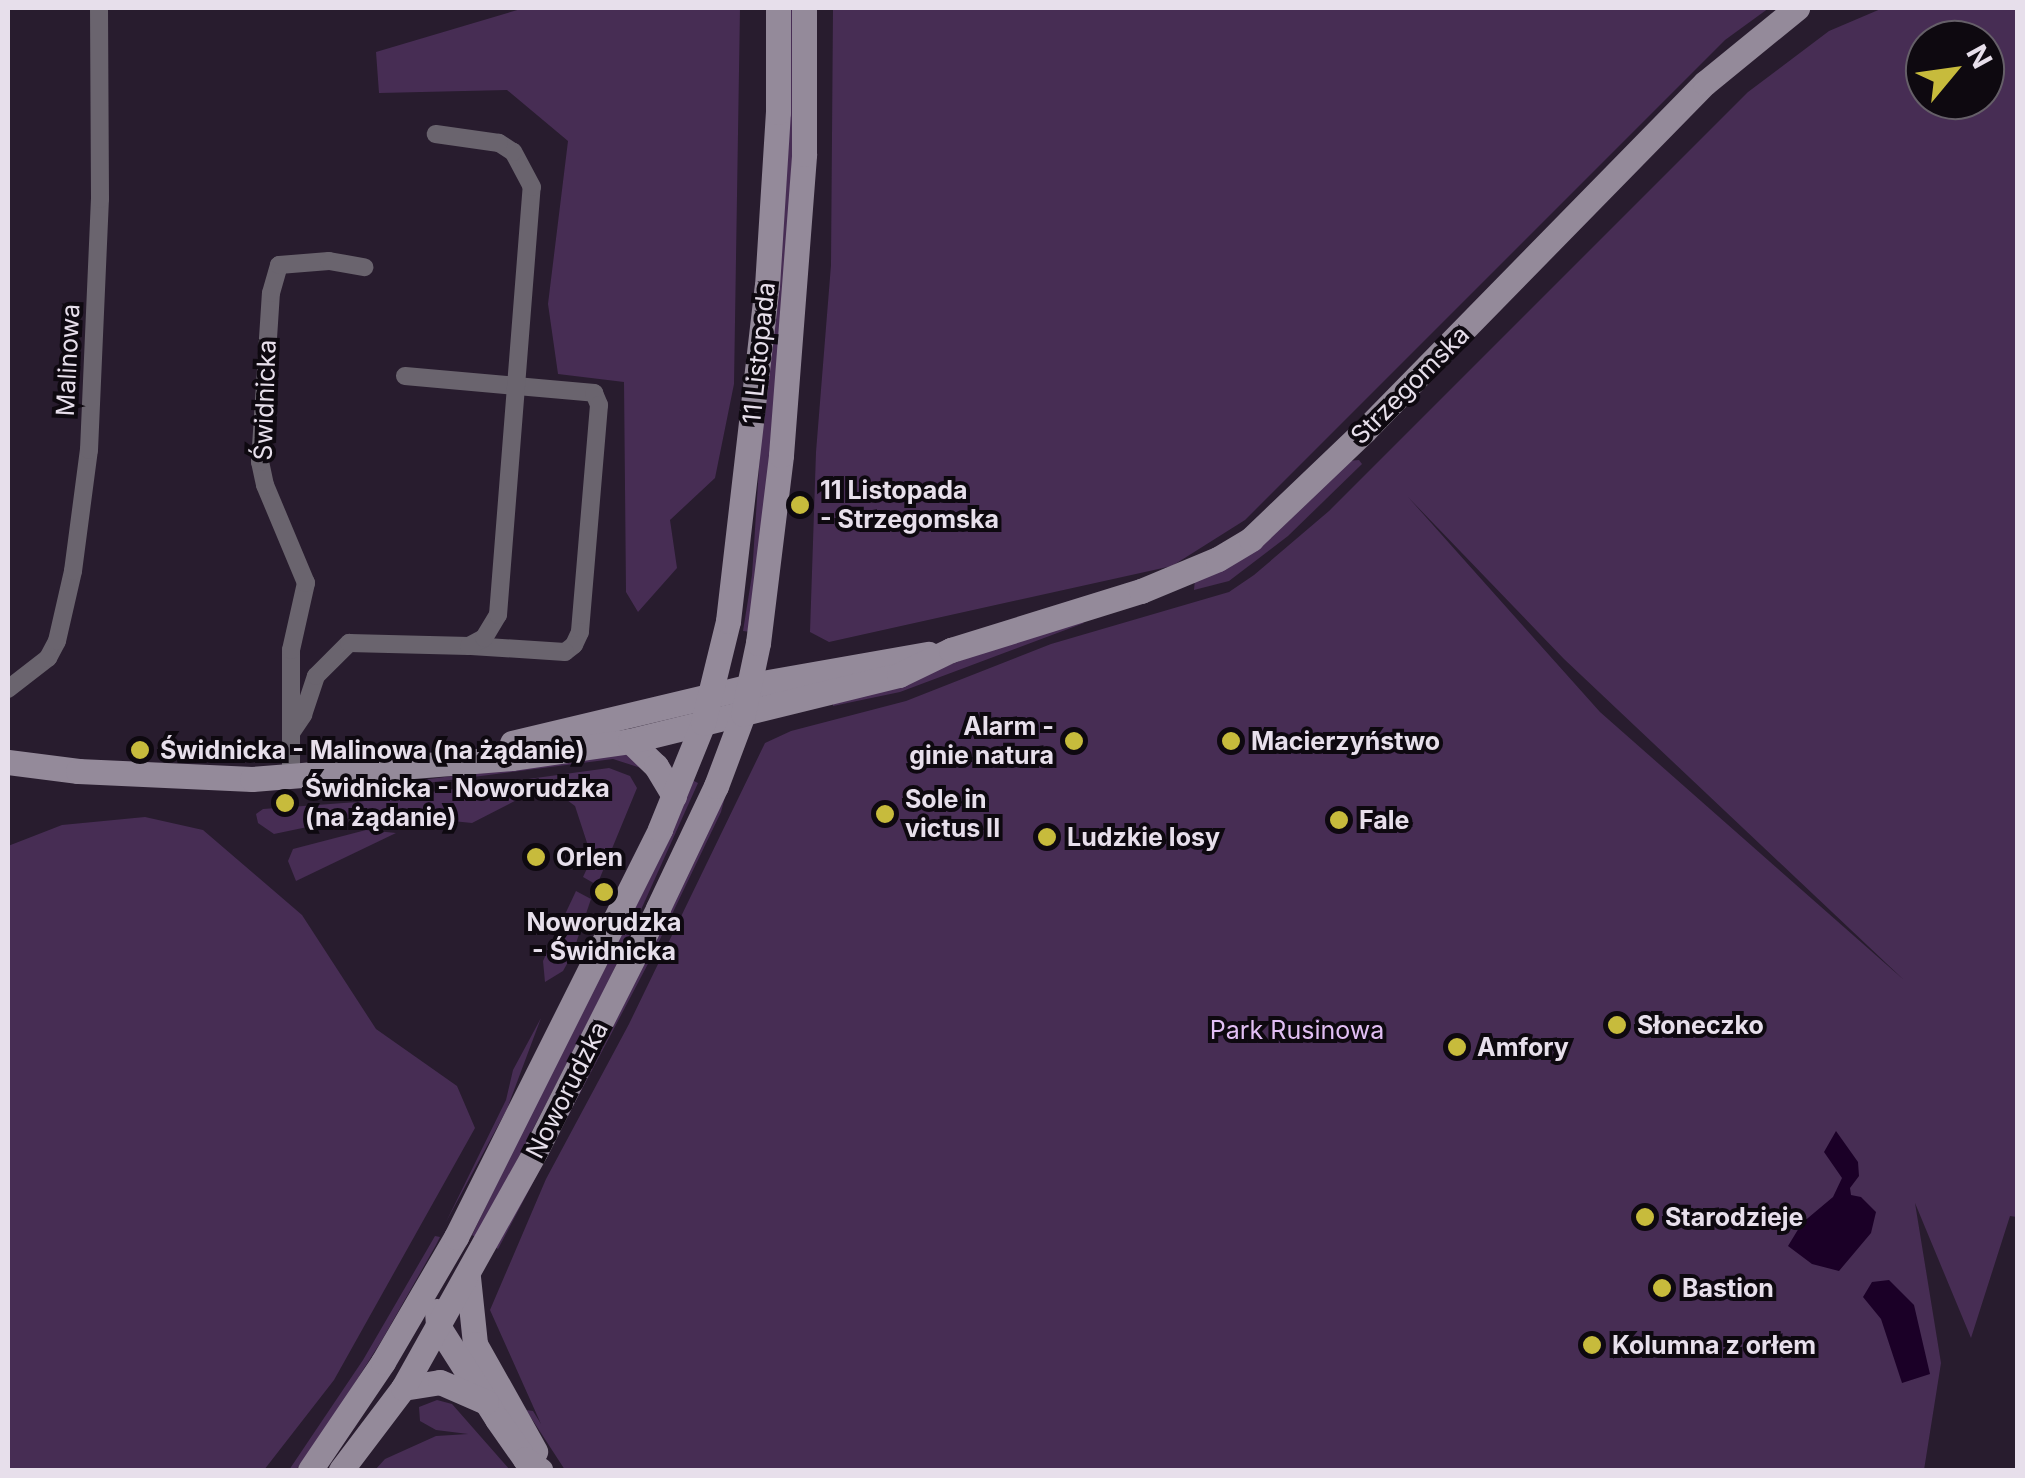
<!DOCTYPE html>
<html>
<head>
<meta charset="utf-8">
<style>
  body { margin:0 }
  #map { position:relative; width:2025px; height:1478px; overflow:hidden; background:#281c2e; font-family:Inter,sans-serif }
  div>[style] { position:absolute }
  .green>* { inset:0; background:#472d54 }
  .water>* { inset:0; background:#1b0027 }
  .street>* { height:18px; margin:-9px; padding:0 9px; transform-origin:9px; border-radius:9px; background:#6a646e }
  .secondary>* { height:25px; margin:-12.5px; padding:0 12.5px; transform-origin:12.5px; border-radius:12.5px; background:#948a9a }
  .dots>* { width:28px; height:28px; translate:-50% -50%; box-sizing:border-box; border:5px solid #0e0910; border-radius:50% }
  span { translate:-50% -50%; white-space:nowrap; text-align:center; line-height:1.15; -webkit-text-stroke:8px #0e0910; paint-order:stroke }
  .street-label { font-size:25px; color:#e7dfeb }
  .poi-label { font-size:25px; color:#e7dfeb; font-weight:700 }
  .left { translate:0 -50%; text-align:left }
  .right { translate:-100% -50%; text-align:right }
  .park-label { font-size:25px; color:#e2bff4 }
  .frame { position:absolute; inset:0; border:10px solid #e7dfeb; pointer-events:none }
  .north { position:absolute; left:1905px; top:20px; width:100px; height:100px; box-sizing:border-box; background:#0e0910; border:2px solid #655f68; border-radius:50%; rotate:61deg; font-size:28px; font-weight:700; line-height:40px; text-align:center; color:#e7dfeb }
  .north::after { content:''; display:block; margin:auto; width:35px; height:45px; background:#c7bb3c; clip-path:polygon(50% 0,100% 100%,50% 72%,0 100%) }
</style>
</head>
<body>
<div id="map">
  <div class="green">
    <i style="clip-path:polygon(524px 8px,740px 8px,734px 384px,715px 478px,670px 520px,677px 568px,638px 612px,626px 592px,624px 382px,558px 374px,548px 304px,568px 141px,507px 90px,379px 93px,376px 52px)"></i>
    <i style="clip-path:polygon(789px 8px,795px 8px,796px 99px,779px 366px,751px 632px,743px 631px,752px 575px)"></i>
    <i style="clip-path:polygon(833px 8px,1769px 8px,1725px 40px,1245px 520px,1172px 566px,829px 642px,810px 632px,816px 452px,831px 265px)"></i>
    <i style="clip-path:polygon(evenodd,1883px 8px,2017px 8px,2017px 1217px,2010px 1216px,1971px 1338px,1915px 1203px,1941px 1363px,1924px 1470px,565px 1470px,526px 1410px,533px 1411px,541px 1424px,490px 1310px,546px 1179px,629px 1024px,765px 743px,791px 731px,906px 701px,1051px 644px,1229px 592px,1254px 575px,1329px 511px,1748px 92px,1829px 31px,1883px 8px,1925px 40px,1985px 40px,1985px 100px,1925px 100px,1925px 40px,1883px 8px,1408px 497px,1564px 659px,1904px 980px,1600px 712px,1408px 497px)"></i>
    <i style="clip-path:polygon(1359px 460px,1362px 464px,1288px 536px,1229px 581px,1194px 590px,1195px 579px,1347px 461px)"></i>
    <i style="clip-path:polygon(1074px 616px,1084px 623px,900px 692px,833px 706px,833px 702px,903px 683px)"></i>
    <i style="clip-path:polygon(623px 754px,631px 756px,641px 768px,613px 759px,341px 794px,337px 791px)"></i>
    <i style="clip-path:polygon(609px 768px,630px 776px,637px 788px,597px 885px,583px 877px,592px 858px,575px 806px,555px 791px,534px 791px,472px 823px,374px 813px,274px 834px,258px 823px,256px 814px,263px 809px,357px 802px)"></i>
    <i style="clip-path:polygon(692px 780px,698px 783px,608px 983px,477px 1238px,472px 1235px)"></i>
    <i style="clip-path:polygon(726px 793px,721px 812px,650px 960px,498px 1249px,495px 1247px)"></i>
    <i style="clip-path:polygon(145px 817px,203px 830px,302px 915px,376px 1029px,457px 1086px,475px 1128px,334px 1380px,264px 1470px,8px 1470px,8px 846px,62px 825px)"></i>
    <i style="clip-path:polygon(366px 830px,396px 833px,296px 881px,288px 861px,293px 849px)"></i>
    <i style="clip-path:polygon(576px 891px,591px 899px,572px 955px,563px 971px,545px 982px,543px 961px)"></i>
    <i style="clip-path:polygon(541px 1018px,507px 1109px,446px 1222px,506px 1100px,513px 1070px)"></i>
    <i style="clip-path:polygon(435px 1236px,440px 1237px,436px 1245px,382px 1340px,325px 1430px,296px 1470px,289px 1470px,363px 1360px)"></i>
    <i style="clip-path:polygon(437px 1400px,452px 1404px,510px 1470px,375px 1470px,385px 1459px,436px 1436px,468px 1434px,436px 1430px,420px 1421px,419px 1407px)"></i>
  </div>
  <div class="water">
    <i style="clip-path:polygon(1836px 1131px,1858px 1162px,1859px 1176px,1850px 1188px,1851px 1195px,1861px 1197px,1876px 1212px,1871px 1233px,1839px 1271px,1812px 1264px,1788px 1246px,1802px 1223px,1833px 1197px,1842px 1178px,1824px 1152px)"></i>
    <i style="clip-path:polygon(1889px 1280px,1914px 1305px,1930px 1374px,1902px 1383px,1881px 1319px,1863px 1297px,1872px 1282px)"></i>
  </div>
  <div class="street">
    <i style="left:405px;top:376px;width:190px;rotate:5.1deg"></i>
    <i style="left:594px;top:393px;width:13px;rotate:67deg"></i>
    <i style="left:599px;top:405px;width:228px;rotate:94.8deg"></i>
    <i style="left:580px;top:632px;width:14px;rotate:115deg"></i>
    <i style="left:574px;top:645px;width:11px;rotate:142deg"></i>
    <i style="left:565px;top:652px;width:94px;rotate:-176.3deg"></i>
    <i style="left:8px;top:689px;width:51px;rotate:-37.8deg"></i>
    <i style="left:48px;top:658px;width:19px;rotate:-62deg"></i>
    <i style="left:57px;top:641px;width:72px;rotate:-77.1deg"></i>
    <i style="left:73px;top:571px;width:122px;rotate:-82.5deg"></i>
    <i style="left:89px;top:450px;width:251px;rotate:-87.5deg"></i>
    <i style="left:100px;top:199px;width:191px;rotate:-90.3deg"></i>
    <i style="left:291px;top:733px;width:22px;rotate:-56deg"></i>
    <i style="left:303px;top:715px;width:41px;rotate:-71.6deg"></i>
    <i style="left:316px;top:676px;width:47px;rotate:-45deg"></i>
    <i style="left:349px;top:643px;width:120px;rotate:1.4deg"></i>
    <i style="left:469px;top:646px;width:17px;rotate:-28deg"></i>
    <i style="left:484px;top:638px;width:27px;rotate:-59deg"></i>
    <i style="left:498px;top:615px;width:429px;rotate:-85.5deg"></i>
    <i style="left:532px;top:187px;width:40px;rotate:-118deg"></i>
    <i style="left:513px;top:152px;width:17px;rotate:-147deg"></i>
    <i style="left:499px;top:143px;width:64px;rotate:-171.9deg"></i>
    <i style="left:291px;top:777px;width:127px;rotate:-90deg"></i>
    <i style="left:291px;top:650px;width:69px;rotate:-77.4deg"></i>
    <i style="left:306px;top:583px;width:106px;rotate:-112.7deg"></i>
    <i style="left:265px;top:485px;width:24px;rotate:-102deg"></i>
    <i style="left:260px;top:462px;width:169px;rotate:-86.3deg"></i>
    <i style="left:271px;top:293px;width:29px;rotate:-74deg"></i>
    <i style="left:279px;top:265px;width:50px;rotate:-4.6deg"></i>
    <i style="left:329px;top:261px;width:36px;rotate:10deg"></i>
  </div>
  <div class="secondary">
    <i style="left:630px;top:741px;width:36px;rotate:44deg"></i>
    <i style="left:656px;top:766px;width:35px;rotate:59deg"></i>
    <i style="left:512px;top:743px;width:258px;rotate:-13.4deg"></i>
    <i style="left:763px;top:683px;width:168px;rotate:-10deg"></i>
    <i style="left:8px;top:762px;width:71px;rotate:7.3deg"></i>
    <i style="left:78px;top:771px;width:174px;rotate:2.6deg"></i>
    <i style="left:252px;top:779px;width:260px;rotate:-4.6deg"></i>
    <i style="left:511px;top:758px;width:120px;rotate:-8.1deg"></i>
    <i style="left:630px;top:741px;width:277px;rotate:-13.8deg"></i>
    <i style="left:899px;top:675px;width:58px;rotate:-25.7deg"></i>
    <i style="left:951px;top:650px;width:199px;rotate:-17.3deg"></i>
    <i style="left:1141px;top:591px;width:83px;rotate:-22.6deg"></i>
    <i style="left:1218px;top:559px;width:39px;rotate:-31deg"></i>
    <i style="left:1251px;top:539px;width:158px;rotate:-43.7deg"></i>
    <i style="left:1365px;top:430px;width:486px;rotate:-45.6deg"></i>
    <i style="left:1705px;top:83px;width:119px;rotate:-39.2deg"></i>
    <i style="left:468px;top:1277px;width:67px;rotate:84deg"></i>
    <i style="left:475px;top:1344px;width:123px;rotate:60.7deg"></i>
    <i style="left:437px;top:1311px;width:15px;rotate:86deg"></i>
    <i style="left:438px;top:1326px;width:110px;rotate:57.6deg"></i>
    <i style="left:497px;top:1419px;width:49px;rotate:55deg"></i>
    <i style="left:525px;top:1459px;width:19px;rotate:36deg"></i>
    <i style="left:403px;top:1388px;width:37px;rotate:-9deg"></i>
    <i style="left:440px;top:1382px;width:50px;rotate:23.5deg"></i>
    <i style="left:310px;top:1470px;width:130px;rotate:-55.9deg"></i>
    <i style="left:383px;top:1362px;width:145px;rotate:-59.7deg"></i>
    <i style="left:456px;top:1237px;width:456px;rotate:-63.4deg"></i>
    <i style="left:660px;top:829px;width:114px;rotate:-67.9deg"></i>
    <i style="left:703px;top:723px;width:105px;rotate:-76.2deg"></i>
    <i style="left:728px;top:621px;width:337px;rotate:-83.4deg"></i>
    <i style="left:767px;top:286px;width:174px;rotate:-86.4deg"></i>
    <i style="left:778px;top:112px;width:104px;rotate:-90deg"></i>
    <i style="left:341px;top:1470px;width:103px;rotate:-52.9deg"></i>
    <i style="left:403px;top:1388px;width:270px;rotate:-60.8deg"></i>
    <i style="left:535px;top:1152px;width:273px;rotate:-63.2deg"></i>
    <i style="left:658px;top:908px;width:135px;rotate:-64.6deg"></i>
    <i style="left:716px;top:786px;width:77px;rotate:-69.4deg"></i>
    <i style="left:743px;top:714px;width:73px;rotate:-78.1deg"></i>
    <i style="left:758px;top:643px;width:189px;rotate:-83deg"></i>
    <i style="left:781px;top:455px;width:302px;rotate:-85.6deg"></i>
    <i style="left:804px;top:154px;width:146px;rotate:-90deg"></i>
  </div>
  <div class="dots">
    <i style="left:800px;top:505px;background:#c7bb3c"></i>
    <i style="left:1074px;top:741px;background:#c7bb3c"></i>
    <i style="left:1231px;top:741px;background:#c7bb3c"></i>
    <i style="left:140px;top:750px;background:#c7bb3c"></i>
    <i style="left:285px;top:803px;background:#c7bb3c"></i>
    <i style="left:885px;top:814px;background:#c7bb3c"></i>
    <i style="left:1339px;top:820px;background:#c7bb3c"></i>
    <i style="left:1047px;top:837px;background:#c7bb3c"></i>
    <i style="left:536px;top:857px;background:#c7bb3c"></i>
    <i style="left:604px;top:892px;background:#c7bb3c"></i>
    <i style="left:1617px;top:1025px;background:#c7bb3c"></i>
    <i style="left:1457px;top:1047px;background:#c7bb3c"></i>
    <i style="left:1645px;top:1217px;background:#c7bb3c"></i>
    <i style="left:1662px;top:1288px;background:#c7bb3c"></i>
    <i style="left:1592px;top:1345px;background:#c7bb3c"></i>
  </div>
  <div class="street-label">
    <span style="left:759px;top:353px;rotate:-84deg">11 Listopada</span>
    <span style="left:68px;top:360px;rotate:-87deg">Malinowa</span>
    <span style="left:1410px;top:385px;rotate:-45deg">Strzegomska</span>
    <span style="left:265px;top:400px;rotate:-88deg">Świdnicka</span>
    <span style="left:567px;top:1090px;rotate:-63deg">Noworudzka</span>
  </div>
  <div class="poi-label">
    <span class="left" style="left:820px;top:505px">11 Listopada<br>- Strzegomska</span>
    <span class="right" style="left:1054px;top:741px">Alarm -<br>ginie natura</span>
    <span class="left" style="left:1251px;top:741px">Macierzyństwo</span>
    <span class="left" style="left:160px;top:750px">Świdnicka - Malinowa (na żądanie)</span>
    <span class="left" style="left:305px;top:803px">Świdnicka - Noworudzka<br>(na żądanie)</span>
    <span class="left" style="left:905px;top:814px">Sole in<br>victus II</span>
    <span class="left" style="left:1359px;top:820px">Fale</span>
    <span class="left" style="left:1067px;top:837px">Ludzkie losy</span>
    <span class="left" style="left:556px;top:857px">Orlen</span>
    <span style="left:604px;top:937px">Noworudzka<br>- Świdnicka</span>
    <span class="left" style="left:1637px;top:1025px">Słoneczko</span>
    <span class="left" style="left:1477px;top:1047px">Amfory</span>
    <span class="left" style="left:1665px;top:1217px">Starodzieje</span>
    <span class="left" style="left:1682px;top:1288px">Bastion</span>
    <span class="left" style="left:1612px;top:1345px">Kolumna z orłem</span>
  </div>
  <div class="park-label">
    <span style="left:1297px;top:1030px">Park Rusinowa</span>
  </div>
  <div class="frame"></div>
  <div class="north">N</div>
</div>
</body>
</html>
